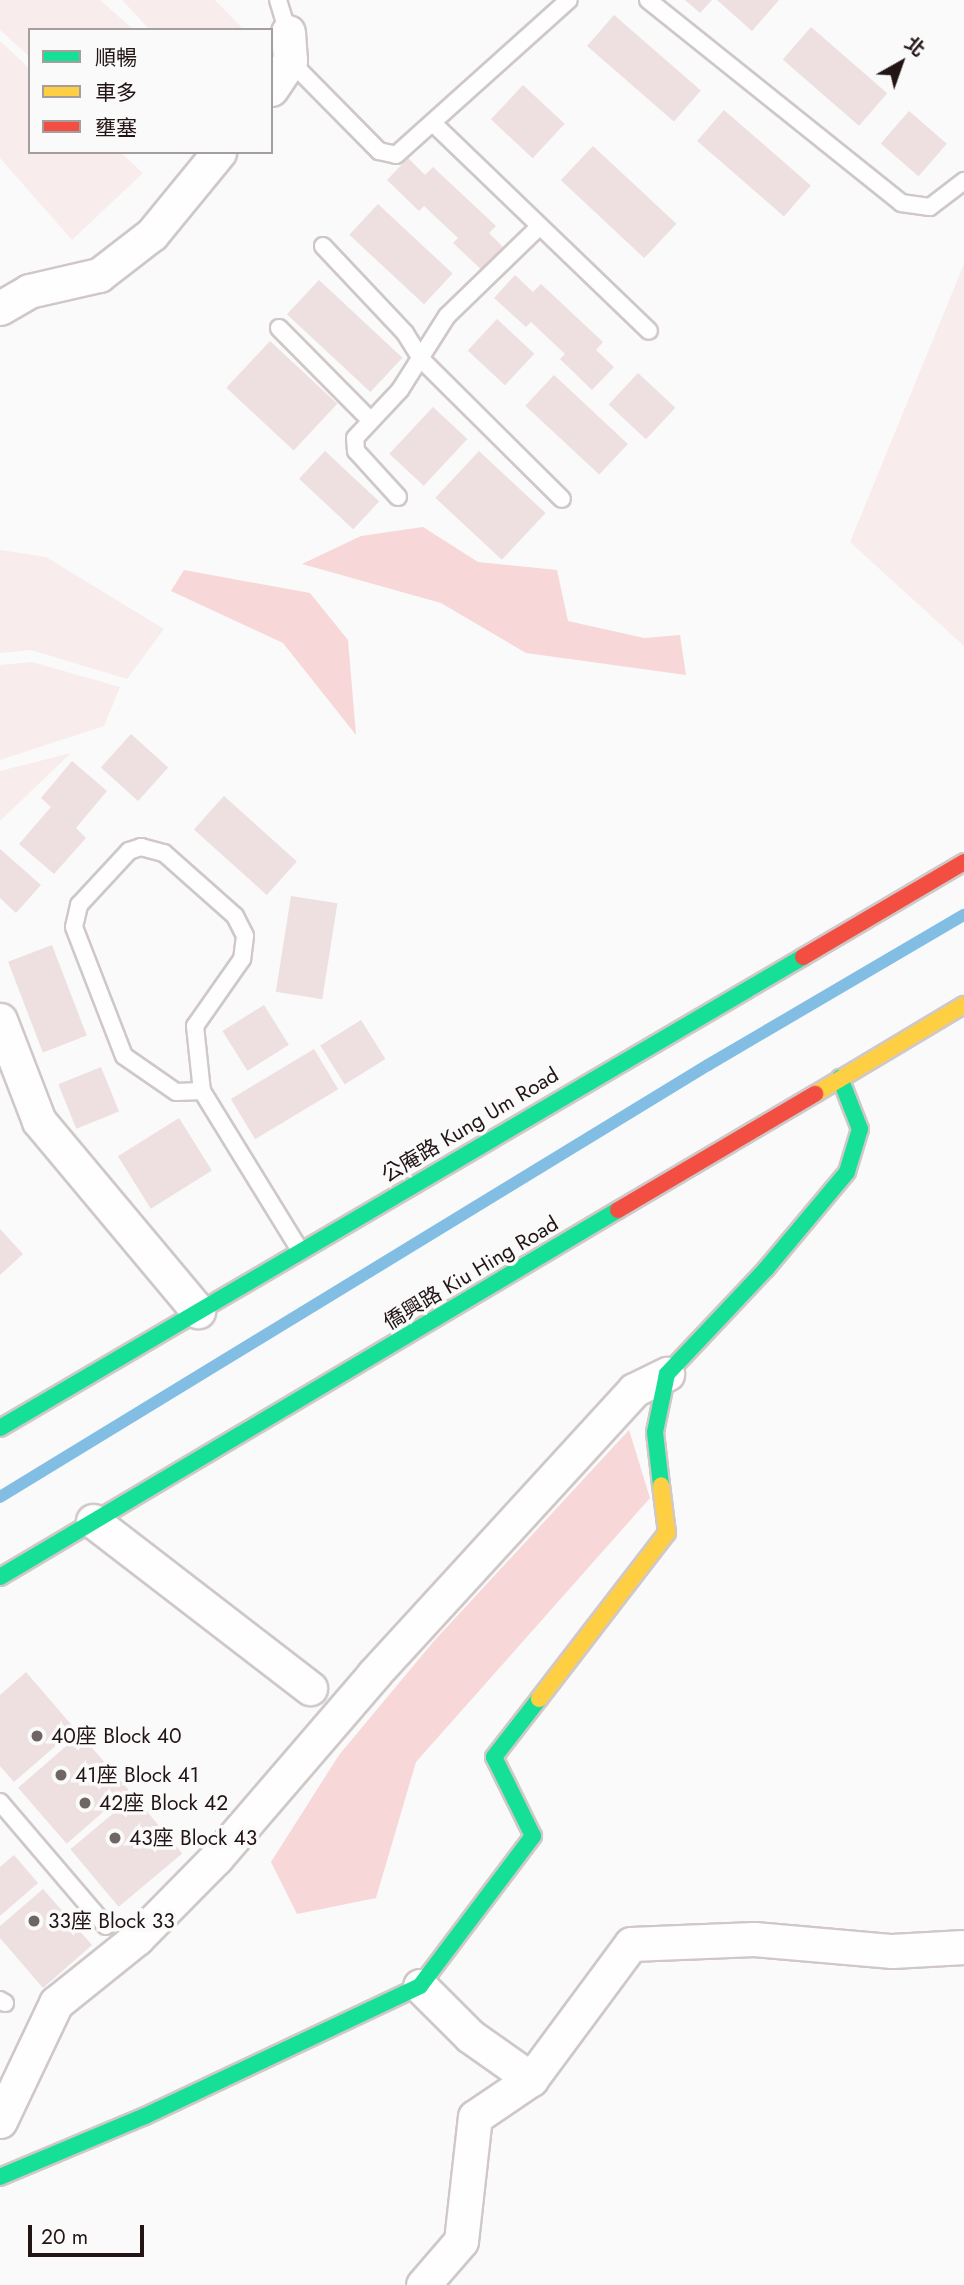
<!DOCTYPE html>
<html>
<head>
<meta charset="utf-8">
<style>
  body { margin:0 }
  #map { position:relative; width:964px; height:2285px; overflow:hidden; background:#fafafa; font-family:Jost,"Noto Sans TC",sans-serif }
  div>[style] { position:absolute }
  .built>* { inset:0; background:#f8ecec }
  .forest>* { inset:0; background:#f7d7d8 }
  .stream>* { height:12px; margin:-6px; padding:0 6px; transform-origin:6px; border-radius:6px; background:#82bee3 }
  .building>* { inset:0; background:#eedfe0; transform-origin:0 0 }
  .roads { filter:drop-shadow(2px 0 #d0c8c8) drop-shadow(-2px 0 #d0c8c8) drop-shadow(0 2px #d0c8c8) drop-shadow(0 -2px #d0c8c8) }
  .lane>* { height:16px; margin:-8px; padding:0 8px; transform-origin:8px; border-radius:8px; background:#fefefe }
  .street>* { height:33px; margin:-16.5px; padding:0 16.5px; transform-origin:16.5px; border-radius:16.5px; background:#fefefe }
  .fast>* { height:16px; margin:-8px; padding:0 8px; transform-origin:8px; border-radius:8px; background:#16e098 }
  .slow>* { height:16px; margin:-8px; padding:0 8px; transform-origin:8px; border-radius:8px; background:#ffcf43 }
  .jam>* { height:16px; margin:-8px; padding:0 8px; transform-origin:8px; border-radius:8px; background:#f24e42 }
  .dots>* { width:19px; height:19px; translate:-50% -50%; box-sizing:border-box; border:4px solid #fafafa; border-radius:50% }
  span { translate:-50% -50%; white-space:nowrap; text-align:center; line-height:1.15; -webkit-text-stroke:7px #fafafa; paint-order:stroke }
  .street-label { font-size:21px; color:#231515 }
  .poi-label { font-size:21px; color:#231515 }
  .left { translate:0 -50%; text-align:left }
  .legend { position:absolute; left:28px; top:28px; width:245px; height:126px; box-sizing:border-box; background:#fafafa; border:2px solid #a49e9e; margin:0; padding:9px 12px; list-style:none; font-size:21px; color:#231515 }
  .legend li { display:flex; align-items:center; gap:14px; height:35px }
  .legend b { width:35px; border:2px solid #a49e9e }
  .north { position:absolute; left:866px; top:28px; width:70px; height:70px; -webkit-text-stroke:5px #fafafa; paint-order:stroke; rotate:40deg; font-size:19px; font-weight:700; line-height:28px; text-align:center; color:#231515 }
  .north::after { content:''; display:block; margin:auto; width:24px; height:32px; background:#231515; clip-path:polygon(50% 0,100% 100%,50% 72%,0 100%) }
  .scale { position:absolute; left:28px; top:2225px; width:116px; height:32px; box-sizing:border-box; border:4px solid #231515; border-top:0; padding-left:9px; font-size:21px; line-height:24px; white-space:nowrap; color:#231515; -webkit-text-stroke:5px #fafafa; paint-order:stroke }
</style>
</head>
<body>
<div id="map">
  <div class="built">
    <i style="clip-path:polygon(0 0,100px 0,134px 30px,30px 30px,30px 57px,0 30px)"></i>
    <i style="clip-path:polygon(122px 0,215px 0,244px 30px,150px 30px)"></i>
    <i style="clip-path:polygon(0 41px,30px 69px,30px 152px,120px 152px,143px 173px,72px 240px,0 158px)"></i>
    <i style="clip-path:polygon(964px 264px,964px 646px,850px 542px)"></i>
    <i style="clip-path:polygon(0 550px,46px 557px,164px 629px,127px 679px,31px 650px,0 653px)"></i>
    <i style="clip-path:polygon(32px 662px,120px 687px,104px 726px,0 760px,0 665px)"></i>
    <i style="clip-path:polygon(71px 753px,0 821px,0 771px)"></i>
  </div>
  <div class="forest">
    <i style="clip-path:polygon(423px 527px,478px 562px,557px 570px,568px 621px,644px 638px,680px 635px,686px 675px,526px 653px,441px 603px,302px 564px,361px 536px)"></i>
    <i style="clip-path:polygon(184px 570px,310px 593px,348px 640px,356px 735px,283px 643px,171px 591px)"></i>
    <i style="clip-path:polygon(629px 1430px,650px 1498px,416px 1762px,376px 1898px,297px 1914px,271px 1862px,339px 1755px,434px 1641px)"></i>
  </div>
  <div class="stream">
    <i style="left:0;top:1497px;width:829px;rotate:-31.39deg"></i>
    <i style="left:708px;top:1065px;width:297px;rotate:-30.4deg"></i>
  </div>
  <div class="building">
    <i style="clip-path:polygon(685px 0,712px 0,700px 13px)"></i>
    <i style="clip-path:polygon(717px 0,779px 0,752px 31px)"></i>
    <i style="left:614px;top:15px;width:115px;height:41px;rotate:41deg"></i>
    <i style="left:811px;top:27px;width:101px;height:43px;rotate:41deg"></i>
    <i style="left:523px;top:85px;width:57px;height:47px;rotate:43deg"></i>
    <i style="left:724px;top:110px;width:115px;height:41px;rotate:41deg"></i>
    <i style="left:909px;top:111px;width:50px;height:43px;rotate:41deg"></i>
    <i style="left:593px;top:146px;width:114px;height:47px;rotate:43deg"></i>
    <i style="clip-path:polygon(408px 158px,425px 175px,433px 167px,496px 226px,489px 233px,506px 250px,485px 273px,453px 243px,458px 238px,424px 206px,419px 211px,387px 180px)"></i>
    <i style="left:378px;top:204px;width:102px;height:42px;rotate:43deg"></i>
    <i style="clip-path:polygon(515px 275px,533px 292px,541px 284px,603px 342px,596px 350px,614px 367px,592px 390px,560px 359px,565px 354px,531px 322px,526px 327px,494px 298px)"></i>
    <i style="left:319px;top:280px;width:114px;height:47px;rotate:43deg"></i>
    <i style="left:497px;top:319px;width:51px;height:43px;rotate:43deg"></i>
    <i style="left:270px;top:341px;width:92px;height:64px;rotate:43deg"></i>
    <i style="left:638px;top:373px;width:51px;height:43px;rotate:43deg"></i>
    <i style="left:554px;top:375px;width:101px;height:42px;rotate:43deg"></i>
    <i style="left:433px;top:407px;width:47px;height:64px;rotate:43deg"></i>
    <i style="left:325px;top:451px;width:74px;height:38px;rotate:43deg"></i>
    <i style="left:479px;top:451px;width:91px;height:64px;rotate:43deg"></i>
    <i style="left:131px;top:734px;width:50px;height:45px;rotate:42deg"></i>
    <i style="clip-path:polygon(72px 761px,107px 791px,76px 828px,86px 838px,54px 874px,19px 844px,51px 807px,41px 798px)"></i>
    <i style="left:224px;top:796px;width:98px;height:45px;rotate:42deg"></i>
    <i style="clip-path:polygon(0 849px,41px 885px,16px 913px,0 898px)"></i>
    <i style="left:291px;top:896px;width:47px;height:97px;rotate:9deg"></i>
    <i style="left:52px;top:945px;width:97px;height:47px;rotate:69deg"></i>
    <i style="left:264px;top:1005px;width:47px;height:49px;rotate:58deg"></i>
    <i style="left:361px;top:1020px;width:46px;height:48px;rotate:58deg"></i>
    <i style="left:314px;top:1049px;width:47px;height:97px;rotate:59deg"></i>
    <i style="left:101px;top:1067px;width:48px;height:46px;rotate:68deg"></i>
    <i style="left:179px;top:1118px;width:62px;height:72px;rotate:58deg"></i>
    <i style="clip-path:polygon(0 1229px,23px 1254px,0 1275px)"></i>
    <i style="clip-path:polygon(26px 1672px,75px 1729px,14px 1782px,0 1766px,0 1695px)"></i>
    <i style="left:80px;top:1734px;width:74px;height:82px;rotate:49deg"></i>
    <i style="left:134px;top:1796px;width:75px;height:83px;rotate:50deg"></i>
    <i style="clip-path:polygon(14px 1855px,38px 1883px,0 1916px,0 1867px)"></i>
    <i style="clip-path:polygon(43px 1889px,92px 1945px,43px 1988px,0 1938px,0 1926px)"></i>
  </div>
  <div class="roads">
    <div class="lane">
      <i style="left:278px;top:0;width:34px;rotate:73deg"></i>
      <i style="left:648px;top:0;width:324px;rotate:38.7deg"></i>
      <i style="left:901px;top:203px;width:29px;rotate:8deg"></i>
      <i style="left:930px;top:207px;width:43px;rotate:-37.4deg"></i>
      <i style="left:290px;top:61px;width:127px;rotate:45.3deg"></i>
      <i style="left:379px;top:151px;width:17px;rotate:13deg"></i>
      <i style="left:396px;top:155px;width:232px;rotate:-41.9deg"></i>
      <i style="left:434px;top:124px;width:298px;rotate:43.9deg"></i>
      <i style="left:323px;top:246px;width:120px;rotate:46.7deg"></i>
      <i style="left:405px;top:333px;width:32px;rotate:58deg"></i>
      <i style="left:422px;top:360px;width:197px;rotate:44.8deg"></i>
      <i style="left:279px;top:328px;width:129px;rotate:45.3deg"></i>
      <i style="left:398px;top:497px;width:62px;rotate:-132.4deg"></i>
      <i style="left:356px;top:451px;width:13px;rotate:-94deg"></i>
      <i style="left:355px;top:438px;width:66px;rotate:-46.8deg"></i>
      <i style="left:400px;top:390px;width:88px;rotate:-57.6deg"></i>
      <i style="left:447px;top:316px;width:129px;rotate:-44.1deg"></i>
      <i style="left:141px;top:847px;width:24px;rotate:15deg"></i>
      <i style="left:164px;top:853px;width:95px;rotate:41.6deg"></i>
      <i style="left:235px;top:916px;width:22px;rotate:63deg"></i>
      <i style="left:245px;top:936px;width:23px;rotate:97deg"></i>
      <i style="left:242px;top:959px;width:82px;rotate:125deg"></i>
      <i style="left:195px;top:1026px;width:65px;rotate:83.9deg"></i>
      <i style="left:202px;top:1091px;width:26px;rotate:178deg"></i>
      <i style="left:176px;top:1092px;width:63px;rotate:-145.3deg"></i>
      <i style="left:124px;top:1056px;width:138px;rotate:-111.2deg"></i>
      <i style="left:74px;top:927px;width:23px;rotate:-77deg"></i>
      <i style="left:79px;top:905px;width:74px;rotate:-47.2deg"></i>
      <i style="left:129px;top:851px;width:13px;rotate:-18deg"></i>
      <i style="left:202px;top:1091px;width:187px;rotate:58.4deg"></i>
      <i style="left:0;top:1802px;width:163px;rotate:49.5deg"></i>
      <i style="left:0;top:2000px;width:6px;rotate:31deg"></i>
    </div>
    <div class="street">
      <i style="left:271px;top:89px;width:34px;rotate:-56deg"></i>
      <i style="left:290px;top:61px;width:29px;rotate:-94deg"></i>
      <i style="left:0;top:308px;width:34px;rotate:-30deg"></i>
      <i style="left:29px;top:291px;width:72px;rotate:-12.9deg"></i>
      <i style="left:99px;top:275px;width:67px;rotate:-37.7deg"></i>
      <i style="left:152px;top:234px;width:106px;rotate:-50.7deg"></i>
      <i style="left:0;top:1020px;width:108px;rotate:68.9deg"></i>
      <i style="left:39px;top:1121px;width:248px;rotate:50.1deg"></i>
      <i style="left:93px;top:1521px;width:274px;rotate:37.6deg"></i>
      <i style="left:420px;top:1986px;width:71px;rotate:45deg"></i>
      <i style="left:470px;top:2036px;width:75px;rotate:35.2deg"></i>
      <i style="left:0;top:2121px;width:131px;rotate:-64.6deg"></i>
      <i style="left:56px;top:2003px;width:104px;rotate:-38.7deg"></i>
      <i style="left:137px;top:1938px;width:112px;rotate:-45.4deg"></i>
      <i style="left:216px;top:1858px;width:243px;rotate:-49.3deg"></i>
      <i style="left:374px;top:1674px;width:385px;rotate:-47.5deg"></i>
      <i style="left:634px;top:1390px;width:37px;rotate:-26deg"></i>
      <i style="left:423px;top:2285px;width:58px;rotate:-49.2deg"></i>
      <i style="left:461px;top:2241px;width:125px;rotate:-83.6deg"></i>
      <i style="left:475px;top:2117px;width:68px;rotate:-34.2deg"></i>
      <i style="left:531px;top:2079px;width:168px;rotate:-53.5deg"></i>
      <i style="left:631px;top:1944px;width:123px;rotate:-2.3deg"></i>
      <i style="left:754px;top:1939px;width:139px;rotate:5deg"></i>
      <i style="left:892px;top:1951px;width:72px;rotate:-3.2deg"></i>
    </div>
    <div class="fast">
      <i style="left:0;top:1428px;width:931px;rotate:-30.39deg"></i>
      <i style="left:661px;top:1485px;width:53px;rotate:-96.5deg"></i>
      <i style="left:655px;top:1432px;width:59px;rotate:-78.3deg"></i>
      <i style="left:667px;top:1374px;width:144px;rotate:-46.7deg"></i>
      <i style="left:766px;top:1269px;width:126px;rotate:-50.1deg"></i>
      <i style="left:847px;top:1172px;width:45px;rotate:-73.2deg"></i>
      <i style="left:860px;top:1129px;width:55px;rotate:-111.4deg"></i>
      <i style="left:0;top:1577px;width:719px;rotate:-30.7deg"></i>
      <i style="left:0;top:2177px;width:157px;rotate:-22.8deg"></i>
      <i style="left:145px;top:2116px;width:304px;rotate:-25.3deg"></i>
      <i style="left:420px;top:1986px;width:188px;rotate:-53deg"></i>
      <i style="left:533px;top:1836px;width:88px;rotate:-116.3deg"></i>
      <i style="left:494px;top:1757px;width:73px;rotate:-52.2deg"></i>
    </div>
    <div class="slow">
      <i style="left:815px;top:1094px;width:174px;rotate:-30.9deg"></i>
      <i style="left:539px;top:1699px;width:210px;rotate:-52.4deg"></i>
      <i style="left:667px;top:1533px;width:48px;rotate:-97.1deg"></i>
    </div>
    <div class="jam">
      <i style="left:803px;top:957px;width:187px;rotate:-30.5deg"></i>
      <i style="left:618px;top:1210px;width:229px;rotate:-30.5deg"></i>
    </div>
  </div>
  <div class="dots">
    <i style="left:37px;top:1736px;background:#6e6565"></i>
    <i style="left:61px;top:1775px;background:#6e6565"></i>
    <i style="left:85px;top:1803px;background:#6e6565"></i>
    <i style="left:115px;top:1838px;background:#6e6565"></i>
    <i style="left:34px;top:1921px;background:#6e6565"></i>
  </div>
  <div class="street-label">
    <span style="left:470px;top:1125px;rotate:-31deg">公庵路 Kung Um Road</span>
    <span style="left:471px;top:1273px;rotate:-31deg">僑興路 Kiu Hing Road</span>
  </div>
  <div class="poi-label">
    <span class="left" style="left:51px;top:1736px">40座 Block 40</span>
    <span class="left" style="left:75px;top:1775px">41座 Block 41</span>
    <span class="left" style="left:99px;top:1803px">42座 Block 42</span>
    <span class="left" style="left:129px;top:1838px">43座 Block 43</span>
    <span class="left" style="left:48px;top:1921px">33座 Block 33</span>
  </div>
  <ul class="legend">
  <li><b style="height:9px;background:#16e098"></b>順暢</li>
  <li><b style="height:9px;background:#ffcf43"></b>車多</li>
  <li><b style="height:9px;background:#f24e42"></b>壅塞</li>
  </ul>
  <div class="north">北</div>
  <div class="scale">20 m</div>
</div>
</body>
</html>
